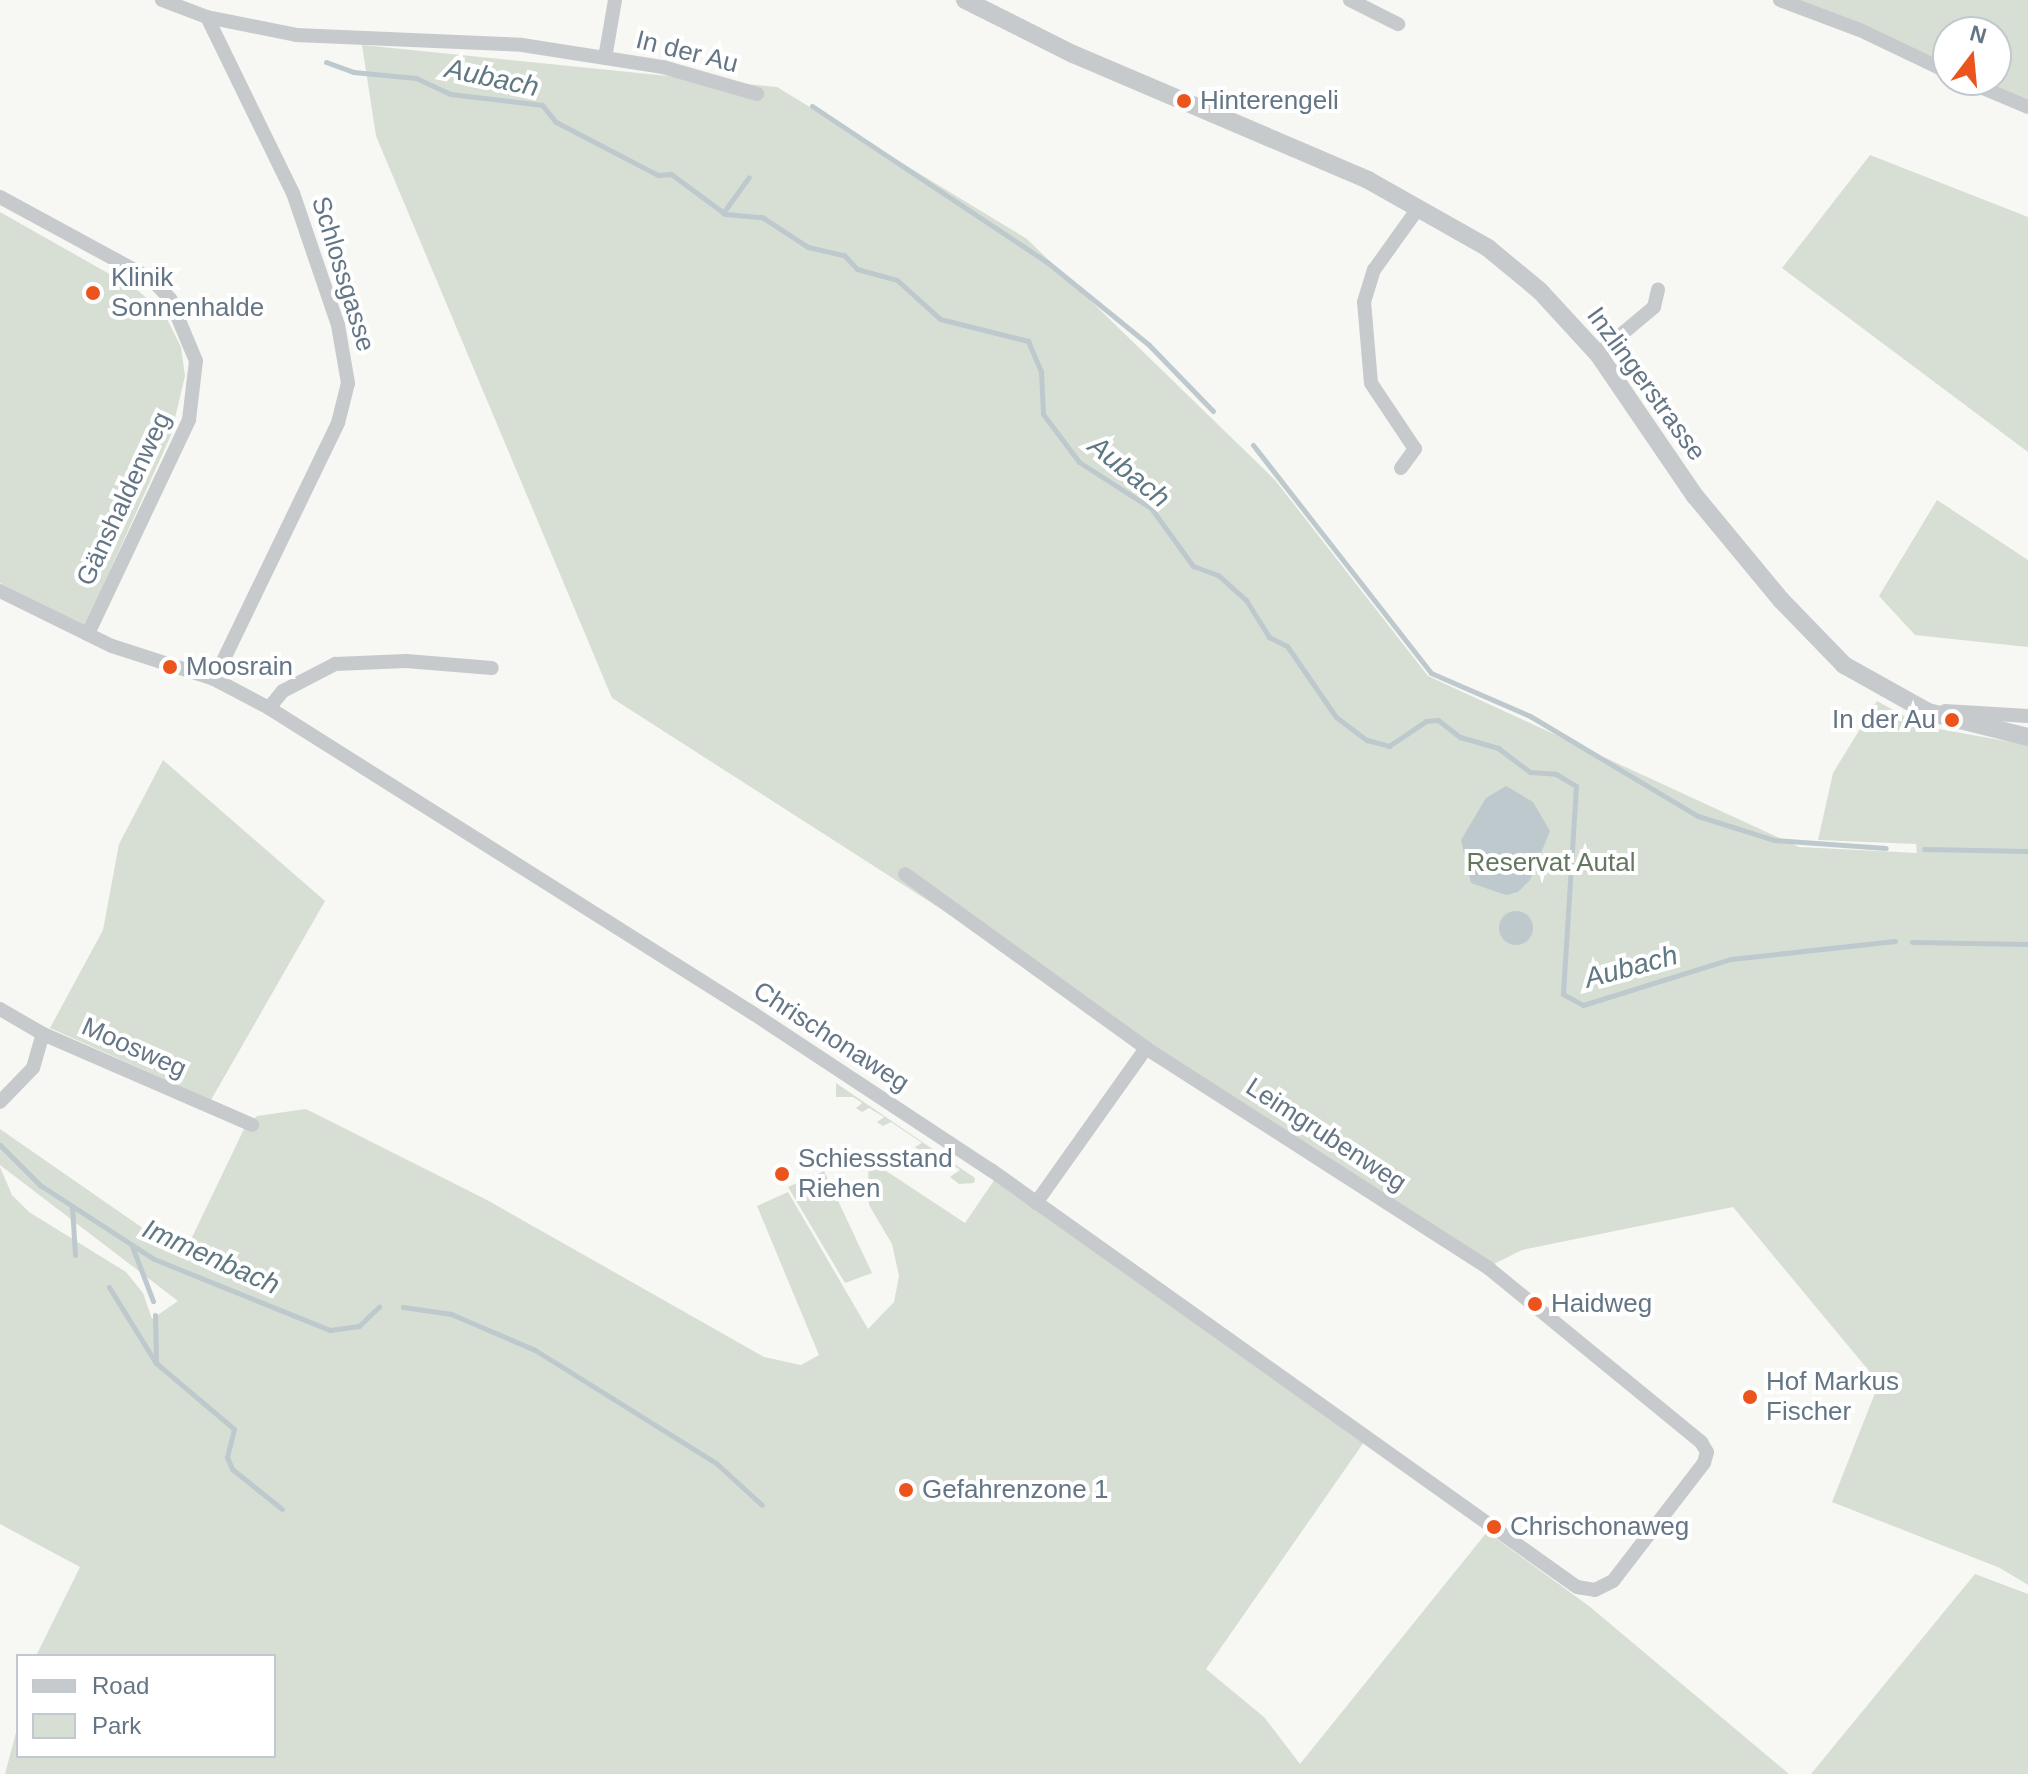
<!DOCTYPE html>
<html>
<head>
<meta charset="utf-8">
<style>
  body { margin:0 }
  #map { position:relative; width:2028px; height:1774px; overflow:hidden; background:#f7f7f3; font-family:Arial,sans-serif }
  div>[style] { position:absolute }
  .green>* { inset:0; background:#d7dfd4 }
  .water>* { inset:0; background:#bdc9cd }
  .round { border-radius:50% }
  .stream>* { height:5px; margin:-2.5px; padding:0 2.5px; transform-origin:2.5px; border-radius:2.5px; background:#bdc9cd }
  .minor>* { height:14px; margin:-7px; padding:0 7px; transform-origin:7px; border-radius:7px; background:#c6cacd }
  .tertiary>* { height:18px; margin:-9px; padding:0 9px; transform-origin:9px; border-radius:9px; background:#c6cacd }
  .dots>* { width:22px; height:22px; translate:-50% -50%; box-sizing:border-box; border:4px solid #fff; border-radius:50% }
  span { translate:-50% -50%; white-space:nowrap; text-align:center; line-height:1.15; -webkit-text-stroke:8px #fff; paint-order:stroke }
  .street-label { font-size:26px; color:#647686 }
  .poi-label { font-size:26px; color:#647686 }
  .left { translate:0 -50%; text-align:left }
  .right { translate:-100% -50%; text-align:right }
  .park-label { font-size:26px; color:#64785f }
  .water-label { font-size:28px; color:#5f7882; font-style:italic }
  .legend { position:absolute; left:16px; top:1654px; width:260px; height:104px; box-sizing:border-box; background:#fff; border:2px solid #c1c8cf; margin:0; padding:10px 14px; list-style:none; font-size:24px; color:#647686 }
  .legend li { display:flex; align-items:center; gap:16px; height:40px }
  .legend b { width:40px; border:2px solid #c1c8cf }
  .north { position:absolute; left:1932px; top:16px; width:80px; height:80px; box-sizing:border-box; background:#fff; border:2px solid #c1c8cf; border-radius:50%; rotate:16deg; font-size:22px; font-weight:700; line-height:32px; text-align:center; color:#647686 }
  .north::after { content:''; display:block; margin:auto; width:28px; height:36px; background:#ec541e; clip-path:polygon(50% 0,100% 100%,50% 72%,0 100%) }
</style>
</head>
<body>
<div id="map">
  <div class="green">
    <i style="clip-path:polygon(1785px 0,2028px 0,2028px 102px,1975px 80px,1996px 80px,1996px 32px,1948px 32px,1948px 67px)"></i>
    <i style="clip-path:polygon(362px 45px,777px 87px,1027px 239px,1275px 480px,1428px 676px,1799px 847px,1917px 853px,1916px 844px,1818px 840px,1833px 773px,1877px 701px,1922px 726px,2028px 745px,2028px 1585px,2000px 1568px,1832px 1502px,1879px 1383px,1733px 1207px,1522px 1250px,1494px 1264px,612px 698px,376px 136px)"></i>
    <i style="clip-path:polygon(1870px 155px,2028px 217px,2028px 452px,1782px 268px)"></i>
    <i style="clip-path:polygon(0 212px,136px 289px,164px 313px,181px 347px,185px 376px,171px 435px,85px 626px,0 583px)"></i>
    <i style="clip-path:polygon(1937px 500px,2028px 560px,2028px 647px,1915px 635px,1879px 596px)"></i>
    <i style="clip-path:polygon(163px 760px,325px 901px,211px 1100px,50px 1028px,103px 930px,119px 844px)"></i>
    <i style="clip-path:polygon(836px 1083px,975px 1178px,974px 1183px,959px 1184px,950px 1177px,960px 1170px,931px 1149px,922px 1153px,915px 1147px,922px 1143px,891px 1122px,883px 1126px,877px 1122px,884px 1117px,869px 1108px,862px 1112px,856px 1108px,862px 1103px,853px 1097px,836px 1097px)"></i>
    <i style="clip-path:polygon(306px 1109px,487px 1200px,764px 1357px,801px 1365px,819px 1355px,757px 1206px,788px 1192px,868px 1329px,894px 1302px,899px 1276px,892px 1244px,869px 1205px,868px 1159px,965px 1223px,997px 1176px,1364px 1442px,1206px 1669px,1264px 1717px,1300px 1764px,1487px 1532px,1589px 1606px,1789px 1774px,5px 1774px,18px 1725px,18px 1756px,274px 1756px,274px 1656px,36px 1656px,80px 1567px,0 1524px,0 1167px,12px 1195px,29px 1212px,126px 1272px,143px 1293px,152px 1319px,178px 1301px,0 1165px,0 1129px,183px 1256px,245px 1127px,257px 1116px)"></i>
    <i style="clip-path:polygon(824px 1171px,872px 1273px,845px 1283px,788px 1187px)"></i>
    <i style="clip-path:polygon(1975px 1574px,2028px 1594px,2028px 1774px,1811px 1774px)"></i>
  </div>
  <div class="water">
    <i style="clip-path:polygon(1506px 786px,1533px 802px,1550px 831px,1530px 880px,1518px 892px,1506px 895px,1471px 883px,1461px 840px,1486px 798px)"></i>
    <i class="round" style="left:1499px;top:911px;width:34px;height:34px"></i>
  </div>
  <div class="stream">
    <i style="left:326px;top:62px;width:29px;rotate:20deg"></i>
    <i style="left:353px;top:72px;width:63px;rotate:5.4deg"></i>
    <i style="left:416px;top:78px;width:38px;rotate:25deg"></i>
    <i style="left:450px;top:94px;width:93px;rotate:6.8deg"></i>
    <i style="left:542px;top:105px;width:22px;rotate:51deg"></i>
    <i style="left:556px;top:122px;width:115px;rotate:27.5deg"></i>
    <i style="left:658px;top:175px;width:13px;rotate:-4deg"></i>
    <i style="left:671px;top:174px;width:67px;rotate:36.5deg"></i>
    <i style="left:725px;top:214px;width:37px;rotate:5deg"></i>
    <i style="left:762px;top:217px;width:55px;rotate:33.1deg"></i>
    <i style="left:808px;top:247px;width:37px;rotate:13deg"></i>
    <i style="left:844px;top:255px;width:19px;rotate:47deg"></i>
    <i style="left:857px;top:269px;width:41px;rotate:15.4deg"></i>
    <i style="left:897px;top:280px;width:58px;rotate:42.2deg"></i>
    <i style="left:940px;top:319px;width:91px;rotate:14deg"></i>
    <i style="left:1028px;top:341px;width:33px;rotate:67deg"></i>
    <i style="left:1041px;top:371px;width:43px;rotate:87.3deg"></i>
    <i style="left:1043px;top:414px;width:60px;rotate:53.1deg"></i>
    <i style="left:1079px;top:462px;width:85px;rotate:32.6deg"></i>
    <i style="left:1151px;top:508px;width:72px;rotate:54.1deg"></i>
    <i style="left:1193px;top:566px;width:27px;rotate:20deg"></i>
    <i style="left:1218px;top:575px;width:38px;rotate:42deg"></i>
    <i style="left:1246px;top:600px;width:44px;rotate:58.1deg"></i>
    <i style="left:1269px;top:637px;width:20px;rotate:27deg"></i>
    <i style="left:1287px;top:646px;width:86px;rotate:55.4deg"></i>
    <i style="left:1336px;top:717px;width:39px;rotate:37deg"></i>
    <i style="left:1367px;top:740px;width:23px;rotate:15deg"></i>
    <i style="left:1389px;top:746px;width:45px;rotate:-34deg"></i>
    <i style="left:1426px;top:721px;width:12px;rotate:-5deg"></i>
    <i style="left:1438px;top:720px;width:28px;rotate:38deg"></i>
    <i style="left:1460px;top:737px;width:40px;rotate:16deg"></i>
    <i style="left:1498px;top:748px;width:40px;rotate:37deg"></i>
    <i style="left:1530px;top:772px;width:26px;rotate:4deg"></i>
    <i style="left:1556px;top:774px;width:23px;rotate:31deg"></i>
    <i style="left:1576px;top:786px;width:208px;rotate:93.6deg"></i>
    <i style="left:1563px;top:994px;width:23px;rotate:29deg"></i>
    <i style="left:1583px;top:1005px;width:155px;rotate:-17.3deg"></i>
    <i style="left:1731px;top:959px;width:165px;rotate:-6.3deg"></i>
    <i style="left:812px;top:106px;width:282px;rotate:33.6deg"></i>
    <i style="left:1047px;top:262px;width:132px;rotate:39.1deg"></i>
    <i style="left:1149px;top:345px;width:92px;rotate:45.9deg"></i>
    <i style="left:723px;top:213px;width:44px;rotate:-54.2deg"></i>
    <i style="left:1253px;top:445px;width:289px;rotate:52deg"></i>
    <i style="left:1431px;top:673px;width:108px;rotate:23.5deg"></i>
    <i style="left:1530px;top:716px;width:196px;rotate:30.8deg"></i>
    <i style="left:1698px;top:816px;width:80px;rotate:17.5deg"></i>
    <i style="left:1774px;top:840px;width:112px;rotate:4.1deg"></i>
    <i style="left:1924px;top:849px;width:104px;rotate:1.1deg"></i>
    <i style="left:1912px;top:942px;width:116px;rotate:1deg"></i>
    <i style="left:0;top:1145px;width:57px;rotate:45deg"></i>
    <i style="left:40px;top:1185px;width:136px;rotate:33deg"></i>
    <i style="left:154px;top:1259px;width:190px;rotate:22deg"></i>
    <i style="left:330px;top:1330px;width:29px;rotate:-8deg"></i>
    <i style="left:359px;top:1326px;width:28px;rotate:-44deg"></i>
    <i style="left:72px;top:1206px;width:49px;rotate:86.5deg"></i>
    <i style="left:132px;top:1246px;width:59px;rotate:69.1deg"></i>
    <i style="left:109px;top:1287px;width:89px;rotate:58.3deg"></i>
    <i style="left:156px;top:1363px;width:102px;rotate:40.2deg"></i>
    <i style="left:234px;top:1429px;width:29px;rotate:104deg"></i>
    <i style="left:227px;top:1457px;width:13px;rotate:67deg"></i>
    <i style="left:232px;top:1469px;width:64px;rotate:38.7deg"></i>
    <i style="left:403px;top:1307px;width:49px;rotate:8.3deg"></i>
    <i style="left:451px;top:1314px;width:91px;rotate:23.2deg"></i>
    <i style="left:535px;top:1350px;width:213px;rotate:32deg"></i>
    <i style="left:716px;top:1463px;width:62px;rotate:42.4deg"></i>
    <i style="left:155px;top:1315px;width:47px;rotate:88.8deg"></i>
  </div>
  <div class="minor">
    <i style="left:162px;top:0;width:48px;rotate:20.7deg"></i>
    <i style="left:207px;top:17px;width:91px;rotate:11.4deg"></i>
    <i style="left:296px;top:35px;width:226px;rotate:2.5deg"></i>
    <i style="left:522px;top:45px;width:143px;rotate:8.9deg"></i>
    <i style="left:663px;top:67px;width:98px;rotate:16deg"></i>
    <i style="left:1350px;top:0;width:54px;rotate:26.6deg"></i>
    <i style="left:1780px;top:0;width:85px;rotate:20.6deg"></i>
    <i style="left:1860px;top:30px;width:98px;rotate:25.5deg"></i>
    <i style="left:207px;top:17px;width:196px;rotate:64deg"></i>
    <i style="left:293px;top:193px;width:139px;rotate:71.2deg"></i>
    <i style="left:338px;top:325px;width:59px;rotate:80.2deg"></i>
    <i style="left:348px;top:383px;width:41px;rotate:104deg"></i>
    <i style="left:338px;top:423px;width:284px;rotate:115.8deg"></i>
    <i style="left:605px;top:58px;width:59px;rotate:-80.2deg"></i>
    <i style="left:1964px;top:80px;width:69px;rotate:22.9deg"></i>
    <i style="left:0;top:197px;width:172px;rotate:28.5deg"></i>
    <i style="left:151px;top:279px;width:28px;rotate:46deg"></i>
    <i style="left:170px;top:299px;width:67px;rotate:67.2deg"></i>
    <i style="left:196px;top:361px;width:59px;rotate:96.8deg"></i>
    <i style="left:189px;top:420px;width:237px;rotate:115.3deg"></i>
    <i style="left:1598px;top:354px;width:73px;rotate:-40deg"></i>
    <i style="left:1654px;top:307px;width:18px;rotate:-77deg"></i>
    <i style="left:1401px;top:468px;width:24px;rotate:-54deg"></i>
    <i style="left:1415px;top:449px;width:79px;rotate:-123.7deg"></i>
    <i style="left:1371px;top:383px;width:81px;rotate:-94.9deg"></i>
    <i style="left:1364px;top:302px;width:34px;rotate:-73deg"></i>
    <i style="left:1374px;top:270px;width:77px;rotate:-54.5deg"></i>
    <i style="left:0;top:591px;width:125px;rotate:26.2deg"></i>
    <i style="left:112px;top:646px;width:107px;rotate:17.9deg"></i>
    <i style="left:214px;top:679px;width:62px;rotate:27.8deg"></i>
    <i style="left:269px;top:708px;width:573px;rotate:32.25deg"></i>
    <i style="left:754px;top:1014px;width:284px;rotate:33.4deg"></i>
    <i style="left:991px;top:1170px;width:719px;rotate:35.44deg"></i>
    <i style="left:1577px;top:1587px;width:18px;rotate:9deg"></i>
    <i style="left:1595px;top:1590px;width:20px;rotate:-27deg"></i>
    <i style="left:1613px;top:1581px;width:149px;rotate:-52.4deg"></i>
    <i style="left:1704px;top:1463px;width:11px;rotate:-75deg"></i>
    <i style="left:1707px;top:1452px;width:12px;rotate:-121deg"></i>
    <i style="left:1701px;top:1442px;width:273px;rotate:-140.7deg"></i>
    <i style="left:1490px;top:1269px;width:409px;rotate:-147.3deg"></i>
    <i style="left:1146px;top:1048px;width:297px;rotate:-144.2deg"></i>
    <i style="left:269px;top:708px;width:22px;rotate:-51deg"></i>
    <i style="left:283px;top:691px;width:59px;rotate:-27.4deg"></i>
    <i style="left:335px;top:664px;width:71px;rotate:-2.4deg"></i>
    <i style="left:406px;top:661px;width:86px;rotate:4.7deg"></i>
    <i style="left:1945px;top:711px;width:83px;rotate:3.4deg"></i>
    <i style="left:0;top:1009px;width:50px;rotate:30.2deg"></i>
    <i style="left:43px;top:1034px;width:228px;rotate:23.5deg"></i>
    <i style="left:0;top:1102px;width:47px;rotate:-45.9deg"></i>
    <i style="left:33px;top:1068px;width:35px;rotate:-74deg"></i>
    <i style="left:1036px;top:1203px;width:190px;rotate:-54.6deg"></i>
  </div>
  <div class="tertiary">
    <i style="left:965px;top:0;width:121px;rotate:26.6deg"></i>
    <i style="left:1073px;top:54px;width:321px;rotate:23.1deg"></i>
    <i style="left:1368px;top:180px;width:138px;rotate:29.5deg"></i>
    <i style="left:1488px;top:248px;width:67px;rotate:39.6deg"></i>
    <i style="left:1540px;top:291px;width:86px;rotate:47.4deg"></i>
    <i style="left:1598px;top:354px;width:172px;rotate:55.7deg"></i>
    <i style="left:1695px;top:496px;width:135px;rotate:50.4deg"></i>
    <i style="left:1781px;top:600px;width:91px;rotate:45.9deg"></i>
    <i style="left:1844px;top:665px;width:96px;rotate:29.2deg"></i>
    <i style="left:1928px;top:712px;width:103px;rotate:14deg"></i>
  </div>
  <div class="dots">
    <i style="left:1184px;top:101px;background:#ec541e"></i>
    <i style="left:93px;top:293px;background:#ec541e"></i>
    <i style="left:170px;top:667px;background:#ec541e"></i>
    <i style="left:1952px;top:720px;background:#ec541e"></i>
    <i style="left:782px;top:1174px;background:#ec541e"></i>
    <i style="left:1535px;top:1304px;background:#ec541e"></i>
    <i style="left:1750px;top:1397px;background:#ec541e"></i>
    <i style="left:906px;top:1490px;background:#ec541e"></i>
    <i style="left:1494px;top:1527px;background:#ec541e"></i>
  </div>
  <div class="street-label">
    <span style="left:687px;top:52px;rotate:14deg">In der Au</span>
    <span style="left:343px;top:274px;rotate:73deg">Schlossgasse</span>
    <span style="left:1646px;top:384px;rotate:54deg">Inzlingerstrasse</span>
    <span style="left:124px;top:499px;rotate:-65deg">Gänshaldenweg</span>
    <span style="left:831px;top:1037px;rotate:33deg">Chrischonaweg</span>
    <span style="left:134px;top:1048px;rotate:24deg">Moosweg</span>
    <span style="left:1326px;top:1135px;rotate:33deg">Leimgrubenweg</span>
  </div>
  <div class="poi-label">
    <span class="left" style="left:1200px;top:101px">Hinterengeli</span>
    <span class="left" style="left:111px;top:293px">Klinik<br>Sonnenhalde</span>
    <span class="left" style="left:186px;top:667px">Moosrain</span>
    <span class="right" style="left:1936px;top:720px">In der Au</span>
    <span class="left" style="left:798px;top:1174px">Schiessstand<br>Riehen</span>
    <span class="left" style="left:1551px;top:1304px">Haidweg</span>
    <span class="left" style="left:1766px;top:1397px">Hof Markus<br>Fischer</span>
    <span class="left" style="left:922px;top:1490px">Gefahrenzone 1</span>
    <span class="left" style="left:1510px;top:1527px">Chrischonaweg</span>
  </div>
  <div class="park-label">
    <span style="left:1551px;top:863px">Reservat Autal</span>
  </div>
  <div class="water-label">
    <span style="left:492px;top:78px;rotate:12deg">Aubach</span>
    <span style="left:1129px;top:472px;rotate:39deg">Aubach</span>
    <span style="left:1631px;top:967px;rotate:-15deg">Aubach</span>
    <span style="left:211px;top:1257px;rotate:24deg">Immenbach</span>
  </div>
  <ul class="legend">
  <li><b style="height:10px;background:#c6cacd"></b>Road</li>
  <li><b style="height:22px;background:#d7dfd4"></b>Park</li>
  </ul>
  <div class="north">N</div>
</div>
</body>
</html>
